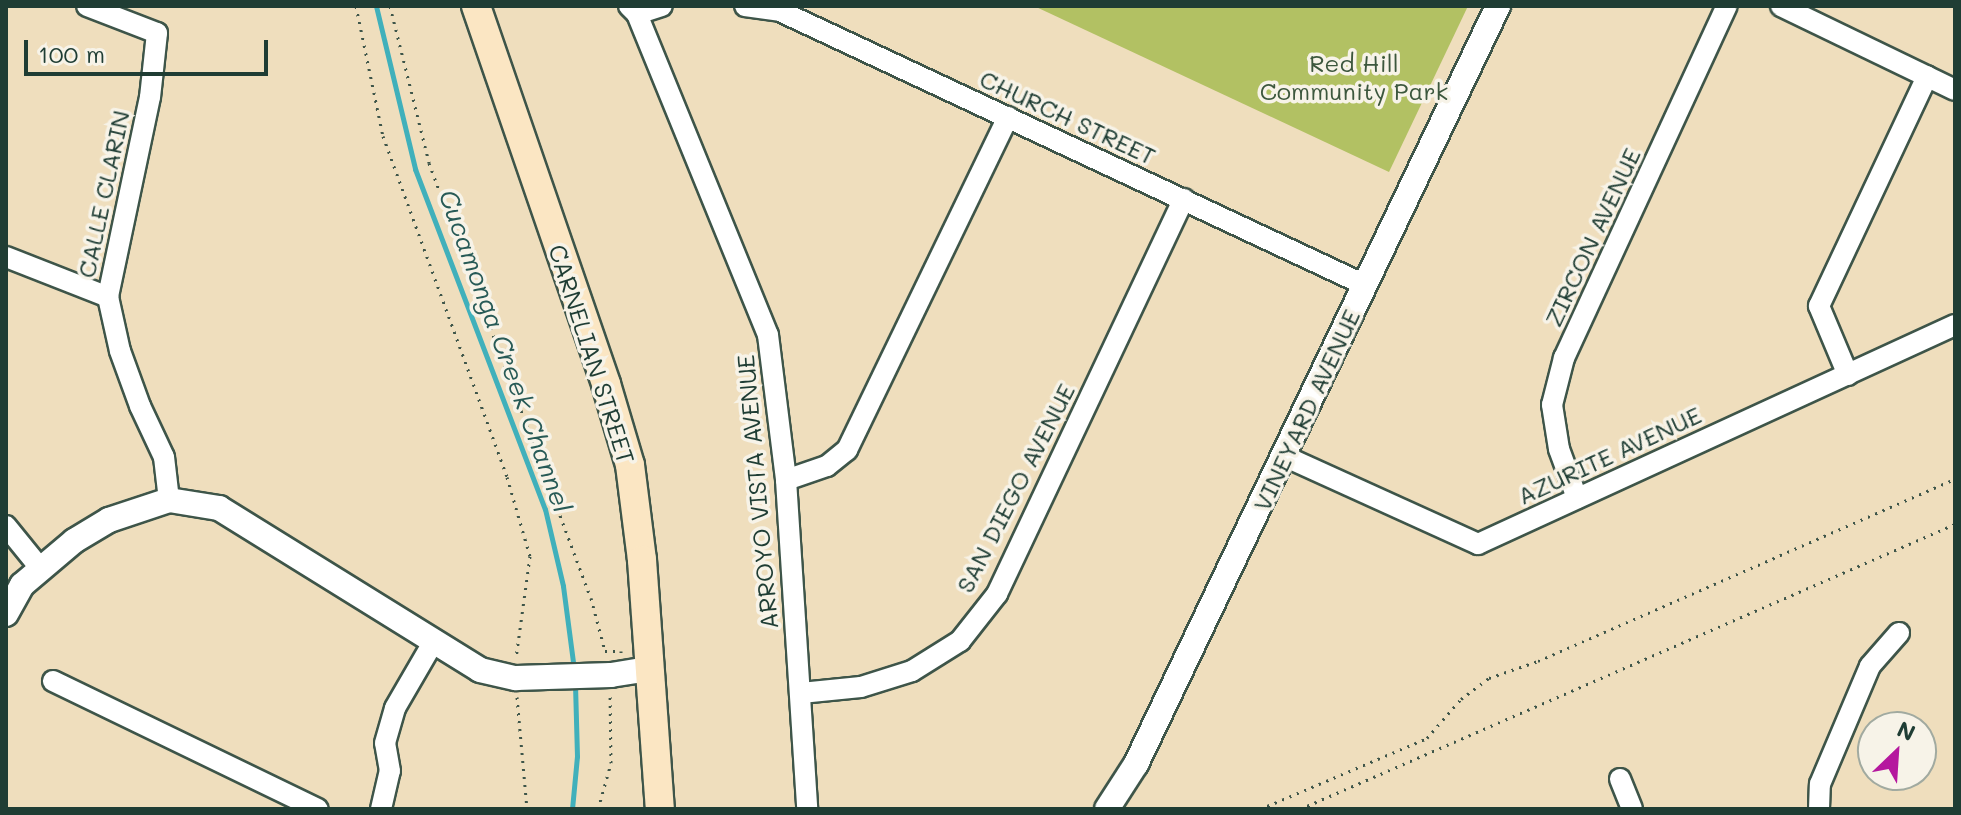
<!DOCTYPE html>
<html>
<head>
<meta charset="utf-8">
<style>
  body { margin:0 }
  #map { position:relative; width:1961px; height:815px; overflow:hidden; background:#efdebd; font-family:Mali,sans-serif }
  div>[style] { position:absolute }
  .green>* { inset:0; background:#b2c163 }
  .stream>* { height:5px; margin:-2.5px; padding:0 2.5px; transform-origin:2.5px; border-radius:2.5px; background:#40b0bb }
  .path>* { height:3px; margin-top:-1.5px; transform-origin:0; background:repeating-linear-gradient(90deg,#3e5549 0 2px,transparent 0 8px) }
  .roads { filter:drop-shadow(2px 0 #3e5549) drop-shadow(-2px 0 #3e5549) drop-shadow(0 2px #3e5549) drop-shadow(0 -2px #3e5549) }
  .minor>* { height:20px; margin:-10px; padding:0 10px; transform-origin:10px; border-radius:10px; background:#fff }
  .tertiary>* { height:24px; margin:-12px; padding:0 12px; transform-origin:12px; border-radius:12px; background:#fff }
  .secondary>* { height:28px; margin:-14px; padding:0 14px; transform-origin:14px; border-radius:14px; background:#fbe6c3 }
  span { translate:-50% -50%; white-space:nowrap; text-align:center; line-height:1.15; -webkit-text-stroke:7px #f7f3e8; paint-order:stroke }
  .park-label { font-size:24px; color:#3c573d }
  .street-label { font-size:24px; color:#1f3d34 }
  .water-label { font-size:26px; color:#275a56; font-style:italic }
  .frame { position:absolute; inset:0; border:8px solid #1f3d34; pointer-events:none }
  .north { position:absolute; left:1857px; top:711px; width:80px; height:80px; box-sizing:border-box; background:#f7f3e8; border:2px solid #a1aaa0; border-radius:50%; rotate:25deg; font-size:22px; font-weight:700; line-height:32px; text-align:center; color:#1f3d34 }
  .north::after { content:''; display:block; margin:auto; width:28px; height:36px; background:#b5179e; clip-path:polygon(50% 0,100% 100%,50% 72%,0 100%) }
  .scale { position:absolute; left:24px; top:40px; width:244px; height:36px; box-sizing:border-box; border:4px solid #1f3d34; border-top:0; padding-left:10px; font-size:24px; line-height:28px; white-space:nowrap; color:#1f3d34; -webkit-text-stroke:6px #f7f3e8; paint-order:stroke }
</style>
</head>
<body>
<div id="map">
  <div class="green">
    <i style="clip-path:polygon(1034px 6px,1468px 6px,1389px 172px)"></i>
  </div>
  <div class="stream">
    <i style="left:376px;top:6px;width:168px;rotate:76.5deg"></i>
    <i style="left:415px;top:169px;width:364px;rotate:69.1deg"></i>
    <i style="left:545px;top:509px;width:79px;rotate:76.8deg"></i>
    <i style="left:563px;top:586px;width:85px;rotate:82.5deg"></i>
    <i style="left:572px;top:809px;width:53px;rotate:-84.6deg"></i>
    <i style="left:577px;top:756px;width:72px;rotate:-91.6deg"></i>
  </div>
  <div class="path">
    <i style="left:356px;top:6px;width:133px;rotate:78.3deg"></i>
    <i style="left:383px;top:136px;width:363px;rotate:70deg"></i>
    <i style="left:507px;top:477px;width:82px;rotate:73.8deg"></i>
    <i style="left:530px;top:556px;width:103px;rotate:97.8deg"></i>
    <i style="left:390px;top:6px;width:162px;rotate:76deg"></i>
    <i style="left:429px;top:163px;width:464px;rotate:69.6deg"></i>
    <i style="left:591px;top:598px;width:55px;rotate:75.2deg"></i>
    <i style="left:605px;top:651px;width:16px"></i>
    <i style="left:621px;top:651px;width:3px;rotate:90deg"></i>
    <i style="left:517px;top:697px;width:112px;rotate:84.9deg"></i>
    <i style="left:598px;top:809px;width:48px;rotate:-74.2deg"></i>
    <i style="left:611px;top:763px;width:68px;rotate:-90.8deg"></i>
    <i style="left:1260px;top:809px;width:181px;rotate:-23deg"></i>
    <i style="left:1427px;top:738px;width:52px;rotate:-48.9deg"></i>
    <i style="left:1461px;top:699px;width:35px;rotate:-37deg"></i>
    <i style="left:1489px;top:678px;width:52px;rotate:-19.1deg"></i>
    <i style="left:1538px;top:661px;width:455px;rotate:-23.6deg"></i>
    <i style="left:1300px;top:809px;width:714px;rotate:-23.51deg"></i>
  </div>
  <div class="roads">
    <div class="minor">
      <i style="left:87px;top:6px;width:75px;rotate:21.1deg"></i>
      <i style="left:157px;top:33px;width:64px;rotate:96.2deg"></i>
      <i style="left:150px;top:97px;width:204px;rotate:101.9deg"></i>
      <i style="left:108px;top:297px;width:55px;rotate:77.5deg"></i>
      <i style="left:120px;top:351px;width:59px;rotate:70deg"></i>
      <i style="left:140px;top:406px;width:56px;rotate:64.8deg"></i>
      <i style="left:164px;top:457px;width:43px;rotate:83.4deg"></i>
      <i style="left:629px;top:6px;width:11px;rotate:45deg"></i>
      <i style="left:637px;top:14px;width:347px;rotate:67.8deg"></i>
      <i style="left:768px;top:335px;width:146px;rotate:82.9deg"></i>
      <i style="left:786px;top:480px;width:330px;rotate:86.3deg"></i>
      <i style="left:745px;top:6px;width:35px;rotate:8deg"></i>
      <i style="left:780px;top:11px;width:646px;rotate:25.1deg"></i>
      <i style="left:1781px;top:6px;width:193px;rotate:25.8deg"></i>
      <i style="left:637px;top:14px;width:26px;rotate:-18deg"></i>
      <i style="left:6px;top:257px;width:110px;rotate:21.4deg"></i>
      <i style="left:1848px;top:375px;width:75px;rotate:-112.8deg"></i>
      <i style="left:1819px;top:306px;width:254px;rotate:-64.8deg"></i>
      <i style="left:1284px;top:456px;width:213px;rotate:24.4deg"></i>
      <i style="left:1478px;top:544px;width:525px;rotate:-24.66deg"></i>
      <i style="left:786px;top:480px;width:43px;rotate:-18.9deg"></i>
      <i style="left:827px;top:466px;width:26px;rotate:-39deg"></i>
      <i style="left:847px;top:450px;width:370px;rotate:-64.2deg"></i>
      <i style="left:1577px;top:498px;width:52px;rotate:-110.2deg"></i>
      <i style="left:1559px;top:449px;width:45px;rotate:-99deg"></i>
      <i style="left:1552px;top:405px;width:49px;rotate:-75.7deg"></i>
      <i style="left:1564px;top:358px;width:388px;rotate:-65.2deg"></i>
      <i style="left:6px;top:526px;width:55px;rotate:50.9deg"></i>
      <i style="left:53px;top:681px;width:294px;rotate:25.8deg"></i>
      <i style="left:801px;top:693px;width:60px;rotate:-5.7deg"></i>
      <i style="left:861px;top:687px;width:53px;rotate:-17.4deg"></i>
      <i style="left:912px;top:671px;width:57px;rotate:-32deg"></i>
      <i style="left:960px;top:641px;width:60px;rotate:-51.8deg"></i>
      <i style="left:997px;top:594px;width:437px;rotate:-64.7deg"></i>
      <i style="left:1620px;top:779px;width:32px;rotate:68deg"></i>
      <i style="left:381px;top:809px;width:39px;rotate:-77deg"></i>
      <i style="left:390px;top:771px;width:28px;rotate:-100deg"></i>
      <i style="left:385px;top:743px;width:36px;rotate:-74deg"></i>
      <i style="left:395px;top:708px;width:78px;rotate:-59.8deg"></i>
      <i style="left:1819px;top:809px;width:25px;rotate:-88deg"></i>
      <i style="left:1820px;top:784px;width:128px;rotate:-67deg"></i>
      <i style="left:1870px;top:666px;width:44px;rotate:-48.7deg"></i>
    </div>
    <div class="tertiary">
      <i style="left:6px;top:614px;width:33px;rotate:-61deg"></i>
      <i style="left:22px;top:585px;width:68px;rotate:-40.2deg"></i>
      <i style="left:74px;top:541px;width:41px;rotate:-31deg"></i>
      <i style="left:109px;top:520px;width:63px;rotate:-18.4deg"></i>
      <i style="left:169px;top:500px;width:51px;rotate:9.1deg"></i>
      <i style="left:219px;top:508px;width:307px;rotate:31.8deg"></i>
      <i style="left:480px;top:670px;width:37px;rotate:13deg"></i>
      <i style="left:516px;top:678px;width:95px;rotate:-1.8deg"></i>
      <i style="left:611px;top:675px;width:37px;rotate:-9deg"></i>
      <i style="left:1107px;top:809px;width:54px;rotate:-57.2deg"></i>
      <i style="left:1136px;top:764px;width:840px;rotate:-64.47deg"></i>
    </div>
    <div class="secondary">
      <i style="left:476px;top:6px;width:400px;rotate:71deg"></i>
      <i style="left:606px;top:384px;width:84px;rotate:73.5deg"></i>
      <i style="left:630px;top:465px;width:96px;rotate:82.8deg"></i>
      <i style="left:642px;top:560px;width:250px;rotate:85.9deg"></i>
    </div>
  </div>
  <div class="park-label">
    <span style="left:1354px;top:77px">Red Hill<br>Community Park</span>
  </div>
  <div class="street-label">
    <span style="left:1068px;top:117px;rotate:25deg">CHURCH STREET</span>
    <span style="left:103px;top:194px;rotate:-78deg">CALLE CLARIN</span>
    <span style="left:1592px;top:237px;rotate:-65deg">ZIRCON AVENUE</span>
    <span style="left:592px;top:354px;rotate:72deg">CARNELIAN STREET</span>
    <span style="left:1306px;top:410px;rotate:-65deg">VINEYARD AVENUE</span>
    <span style="left:1609px;top:455px;rotate:-25deg">AZURITE AVENUE</span>
    <span style="left:1015px;top:488px;rotate:-63deg">SAN DIEGO AVENUE</span>
    <span style="left:757px;top:492px;rotate:-95deg">ARROYO VISTA AVENUE</span>
  </div>
  <div class="water-label">
    <span style="left:505px;top:351px;rotate:70deg">Cucamonga Creek Channel</span>
  </div>
  <div class="frame"></div>
  <div class="north">N</div>
  <div class="scale">100 m</div>
</div>
</body>
</html>
